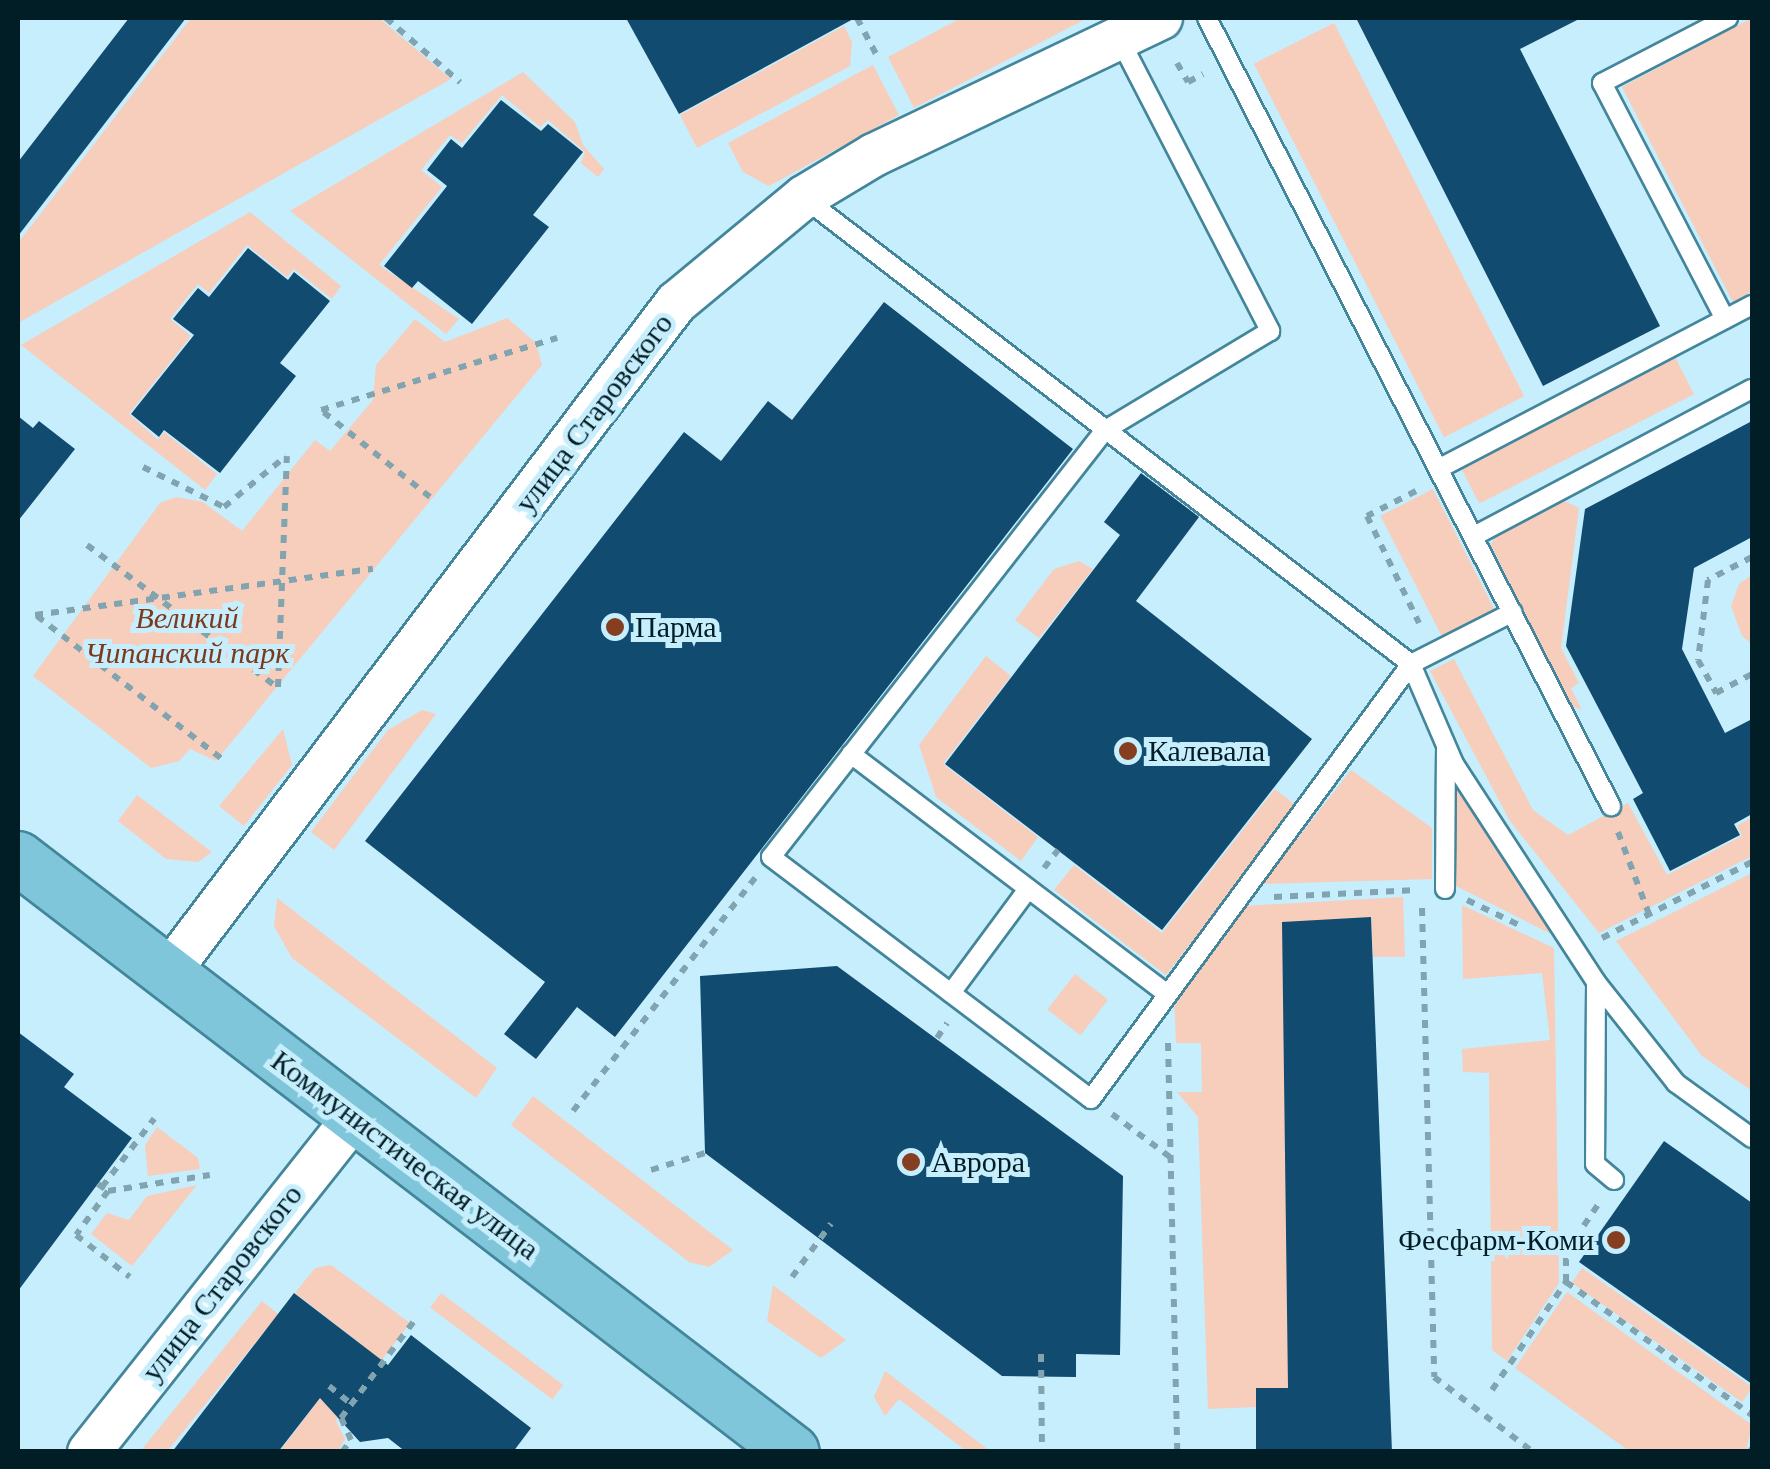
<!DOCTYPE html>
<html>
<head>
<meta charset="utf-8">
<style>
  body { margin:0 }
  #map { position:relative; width:1770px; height:1469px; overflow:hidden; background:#c7eefc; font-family:Georgia,serif }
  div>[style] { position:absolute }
  .green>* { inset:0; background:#f7cdbc; transform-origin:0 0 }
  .building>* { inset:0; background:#114b70 }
  .path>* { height:6px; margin-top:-3px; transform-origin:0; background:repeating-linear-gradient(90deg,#81a4b0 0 8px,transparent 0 16px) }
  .roads { filter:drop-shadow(2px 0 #43869c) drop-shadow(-2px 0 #43869c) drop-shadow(0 2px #43869c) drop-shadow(0 -2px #43869c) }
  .service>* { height:18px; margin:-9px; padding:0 9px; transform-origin:9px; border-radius:9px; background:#fff }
  .tertiary>* { height:42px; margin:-21px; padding:0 21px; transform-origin:21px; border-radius:21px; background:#fff }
  .primary>* { height:52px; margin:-26px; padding:0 26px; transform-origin:26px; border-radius:26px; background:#7fc6da }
  .dots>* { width:28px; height:28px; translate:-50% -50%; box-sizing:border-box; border:5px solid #c7eefc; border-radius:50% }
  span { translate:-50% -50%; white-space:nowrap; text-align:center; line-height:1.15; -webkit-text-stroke:10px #c7eefc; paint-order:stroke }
  .street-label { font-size:30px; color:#011d26 }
  .park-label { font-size:30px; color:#7c391d; font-style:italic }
  .poi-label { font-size:30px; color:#011d26 }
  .left { translate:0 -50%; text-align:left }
  .right { translate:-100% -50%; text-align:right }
  .frame { position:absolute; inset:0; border:20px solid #011d26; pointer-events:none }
</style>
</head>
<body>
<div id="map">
  <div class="green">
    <i style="clip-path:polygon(191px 18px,379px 18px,451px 79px,18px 323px,18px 243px)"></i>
    <i style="clip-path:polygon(961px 18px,1080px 18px,1082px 21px,914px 108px,888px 57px)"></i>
    <i style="clip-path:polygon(1752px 18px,1752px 292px,1733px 302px,1622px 87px)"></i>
    <i style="left:1334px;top:23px;width:419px;height:90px;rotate:63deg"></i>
    <i style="clip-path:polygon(844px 26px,852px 42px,850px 66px,697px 148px,680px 115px)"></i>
    <i style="clip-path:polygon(873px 65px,899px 115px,769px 186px,743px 172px,728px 143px)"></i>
    <i style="clip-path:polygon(523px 72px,575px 122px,583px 145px,604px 169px,598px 177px,581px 163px,585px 152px,548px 120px,540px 127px,502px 95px,462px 143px,450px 135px,421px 170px,442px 187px,379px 265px,459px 319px,446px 334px,290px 211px)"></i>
    <i style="clip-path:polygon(250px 212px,341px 286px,332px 299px,294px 269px,287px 277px,247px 245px,209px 293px,198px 284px,170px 319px,191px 336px,129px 414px,158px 440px,164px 432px,217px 474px,205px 490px,21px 345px)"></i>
    <i style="clip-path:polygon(507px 318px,536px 343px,542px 365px,216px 761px,190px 749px,179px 761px,151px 768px,33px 676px,160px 503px,176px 497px,203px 502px,242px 531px,315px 440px,330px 451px,373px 400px,376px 365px,415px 319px,445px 342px)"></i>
    <i style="left:1674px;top:355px;width:44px;height:241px;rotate:63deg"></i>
    <i style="left:1433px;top:489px;width:138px;height:59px;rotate:63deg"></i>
    <i style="clip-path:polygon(1560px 499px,1579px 508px,1561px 648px,1579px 683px,1571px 688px,1582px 710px,1570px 705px,1491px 545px,1497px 532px)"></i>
    <i style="clip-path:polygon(1079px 561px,1093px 569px,1039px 638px,1015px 620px,1054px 569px)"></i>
    <i style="clip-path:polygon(1752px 575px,1752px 644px,1742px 636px,1731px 606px,1739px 584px)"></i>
    <i style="clip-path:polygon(986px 656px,1011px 676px,943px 764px,1038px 837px,1021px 861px,936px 797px,919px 745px)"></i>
    <i style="clip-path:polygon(1454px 659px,1533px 810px,1568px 835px,1628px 803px,1667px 875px,1742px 836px,1737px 826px,1752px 817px,1752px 856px,1599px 933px,1510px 821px,1430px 671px)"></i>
    <i style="clip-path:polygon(422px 710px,436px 714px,334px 850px,311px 832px,388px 730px)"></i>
    <i style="clip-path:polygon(283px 729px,292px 765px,244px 826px,219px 806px)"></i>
    <i style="clip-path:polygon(1351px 770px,1432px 828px,1432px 879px,1262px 884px)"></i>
    <i style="clip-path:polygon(1452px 776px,1555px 936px,1456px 886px)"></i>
    <i style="clip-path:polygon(1275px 789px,1297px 806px,1166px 975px,1054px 890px,1074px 865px,1162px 933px)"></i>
    <i style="clip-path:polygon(137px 795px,212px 852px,198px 862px,166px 859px,118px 821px)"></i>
    <i style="clip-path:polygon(1752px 873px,1752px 1091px,1702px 1056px,1616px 941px)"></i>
    <i style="clip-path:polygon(1403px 897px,1405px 957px,1373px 957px,1371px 917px,1288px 1388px,1256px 1388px,1256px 1407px,1208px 1409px,1198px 1117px,1177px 1092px,1202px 1092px,1201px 1043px,1176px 1043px,1174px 995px,1243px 906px)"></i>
    <i style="clip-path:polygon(277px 898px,497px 1068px,476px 1098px,292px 958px,274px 926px)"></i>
    <i style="clip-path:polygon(1462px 905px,1554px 948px,1559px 1283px,1507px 1361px,1492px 1350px,1489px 1073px,1463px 1072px,1462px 1049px,1550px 1040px,1542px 973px,1463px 979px)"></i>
    <i style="left:1075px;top:974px;width:42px;height:45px;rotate:38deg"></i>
    <i style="clip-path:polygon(533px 1096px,733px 1250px,709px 1267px,689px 1262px,511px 1125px)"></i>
    <i style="clip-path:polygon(157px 1127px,198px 1158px,200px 1169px,148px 1176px,145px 1145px)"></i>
    <i style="clip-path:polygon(197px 1185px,132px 1266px,91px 1234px,107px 1213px,129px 1220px,147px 1196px)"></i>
    <i style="clip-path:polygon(331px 1265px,410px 1323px,355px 1395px,335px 1379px,361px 1344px,295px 1293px,315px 1268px)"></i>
    <i style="left:1582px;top:1268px;width:208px;height:18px;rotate:35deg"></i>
    <i style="clip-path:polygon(773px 1285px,846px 1340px,821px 1358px,767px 1321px)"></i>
    <i style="clip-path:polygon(1567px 1292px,1752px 1425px,1746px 1451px,1629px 1451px,1515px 1368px)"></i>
    <i style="left:441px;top:1293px;width:153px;height:18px;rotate:37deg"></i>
    <i style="left:262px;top:1301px;width:21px;height:190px;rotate:39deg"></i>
    <i style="clip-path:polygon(885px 1371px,990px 1451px,966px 1451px,899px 1399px,885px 1416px,874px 1397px)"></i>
    <i style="clip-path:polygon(324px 1393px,341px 1411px,336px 1421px,345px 1439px,338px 1451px,279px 1452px)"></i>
  </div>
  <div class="building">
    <i style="clip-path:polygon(129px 18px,186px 18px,18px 236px,18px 162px)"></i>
    <i style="clip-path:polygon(626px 18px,855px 18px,679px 114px)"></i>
    <i style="clip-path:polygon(1356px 18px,1581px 18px,1520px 49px,1660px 326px,1543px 386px)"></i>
    <i style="clip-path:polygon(501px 100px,541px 131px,548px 124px,583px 152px,533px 215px,549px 227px,472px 324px,418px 281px,412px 288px,384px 266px,447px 186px,427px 170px,451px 139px,462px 148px)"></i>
    <i style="clip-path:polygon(248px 248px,288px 280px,294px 272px,330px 301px,280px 363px,296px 376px,220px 473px,164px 430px,159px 437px,131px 414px,194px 335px,173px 319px,198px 288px,209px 297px)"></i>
    <i style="clip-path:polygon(884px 302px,1073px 449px,615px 1037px,577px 1007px,536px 1059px,504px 1034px,545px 982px,365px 841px,684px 432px,721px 461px,768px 401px,792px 420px)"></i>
    <i style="clip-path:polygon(18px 416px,33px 428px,39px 421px,75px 449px,18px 521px)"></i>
    <i style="clip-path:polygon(1752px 421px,1752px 537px,1694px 568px,1682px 649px,1725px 733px,1752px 719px,1752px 814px,1734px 824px,1740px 835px,1670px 871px,1633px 799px,1643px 793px,1566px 646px,1585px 509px)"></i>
    <i style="clip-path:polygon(1141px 473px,1199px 517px,1136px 601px,1312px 739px,1162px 930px,945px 764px,1120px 535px,1104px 522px)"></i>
    <i style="clip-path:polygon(1371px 917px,1392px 1452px,1256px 1452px,1256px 1388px,1288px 1388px,1282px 922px)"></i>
    <i style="clip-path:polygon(837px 966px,1123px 1176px,1120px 1355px,1076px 1354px,1076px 1377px,1002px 1376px,705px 1153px,700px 976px)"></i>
    <i style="clip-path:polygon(18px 1032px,74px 1074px,64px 1087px,132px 1138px,18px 1291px)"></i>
    <i style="clip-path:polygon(1664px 1141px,1752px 1203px,1752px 1384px,1579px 1262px)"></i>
    <i style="clip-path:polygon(294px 1293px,388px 1365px,411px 1335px,531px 1428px,513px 1452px,406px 1452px,388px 1438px,360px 1442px,320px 1398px,278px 1452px,172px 1452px)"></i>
  </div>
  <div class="path">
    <i style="left:386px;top:18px;width:98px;rotate:40.9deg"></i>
    <i style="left:857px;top:18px;width:41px;rotate:62.2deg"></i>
    <i style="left:1177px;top:63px;width:22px;rotate:60deg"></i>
    <i style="left:1188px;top:82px;width:17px;rotate:-28deg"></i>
    <i style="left:143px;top:467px;width:90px;rotate:26.3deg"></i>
    <i style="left:224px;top:507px;width:80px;rotate:-39.4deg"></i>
    <i style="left:1416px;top:491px;width:55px;rotate:153deg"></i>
    <i style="left:1367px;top:516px;width:119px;rotate:64.1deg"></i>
    <i style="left:430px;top:497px;width:139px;rotate:-141.4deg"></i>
    <i style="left:321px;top:410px;width:247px;rotate:-17deg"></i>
    <i style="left:87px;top:545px;width:239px;rotate:36.8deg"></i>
    <i style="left:1752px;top:557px;width:50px;rotate:152.4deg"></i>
    <i style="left:1708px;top:580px;width:81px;rotate:97.1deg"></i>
    <i style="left:1698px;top:660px;width:38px;rotate:61deg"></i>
    <i style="left:1716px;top:693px;width:41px;rotate:-27.8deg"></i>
    <i style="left:35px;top:615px;width:341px;rotate:-7.8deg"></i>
    <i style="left:37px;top:616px;width:234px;rotate:37.7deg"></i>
    <i style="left:278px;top:687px;width:231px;rotate:-87.8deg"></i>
    <i style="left:1618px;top:832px;width:88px;rotate:69.3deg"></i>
    <i style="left:1044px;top:868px;width:23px;rotate:-52deg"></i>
    <i style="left:1274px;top:897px;width:143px;rotate:-2.8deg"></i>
    <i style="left:1467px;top:900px;width:62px;rotate:25.7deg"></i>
    <i style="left:1422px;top:908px;width:469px;rotate:88.5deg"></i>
    <i style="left:1434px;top:1377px;width:124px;rotate:37.1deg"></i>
    <i style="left:1602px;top:938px;width:168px;rotate:-26.9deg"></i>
    <i style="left:937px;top:1038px;width:18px;rotate:-56deg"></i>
    <i style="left:1168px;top:1043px;width:409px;rotate:88.7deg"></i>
    <i style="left:573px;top:1111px;width:296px;rotate:-52deg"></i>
    <i style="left:1112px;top:1114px;width:72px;rotate:36.6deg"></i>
    <i style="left:651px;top:1170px;width:57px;rotate:-17.5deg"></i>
    <i style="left:98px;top:1184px;width:12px;rotate:35deg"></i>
    <i style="left:108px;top:1191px;width:103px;rotate:-8.9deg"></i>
    <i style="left:102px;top:1187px;width:86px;rotate:-52.6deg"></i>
    <i style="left:108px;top:1191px;width:54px;rotate:126deg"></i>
    <i style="left:76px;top:1235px;width:68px;rotate:37.9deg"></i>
    <i style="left:792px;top:1277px;width:66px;rotate:-53.7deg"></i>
    <i style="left:1566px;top:1282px;width:229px;rotate:35.6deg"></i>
    <i style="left:1041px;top:1354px;width:98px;rotate:89.4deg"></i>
    <i style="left:329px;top:1386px;width:28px;rotate:39deg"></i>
    <i style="left:1492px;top:1390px;width:131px;rotate:-55.6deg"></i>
    <i style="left:1566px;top:1282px;width:30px;rotate:-90deg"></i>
    <i style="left:1566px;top:1252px;width:59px;rotate:-56deg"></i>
    <i style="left:342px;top:1452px;width:15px;rotate:-53deg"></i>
    <i style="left:351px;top:1440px;width:24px;rotate:-114deg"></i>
    <i style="left:341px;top:1418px;width:126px;rotate:-53deg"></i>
    <i style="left:1750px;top:1452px;width:4px;rotate:-63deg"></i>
  </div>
  <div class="roads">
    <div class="service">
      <i style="left:1207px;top:18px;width:886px;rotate:62.86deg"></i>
      <i style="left:1119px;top:38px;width:330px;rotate:62.7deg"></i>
      <i style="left:1270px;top:331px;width:192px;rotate:149deg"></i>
      <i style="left:1105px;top:430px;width:542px;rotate:128.03deg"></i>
      <i style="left:771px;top:857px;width:401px;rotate:37.1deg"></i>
      <i style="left:1091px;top:1099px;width:540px;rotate:-53.66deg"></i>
      <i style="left:1411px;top:664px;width:114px;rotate:-27deg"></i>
      <i style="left:804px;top:198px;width:765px;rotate:37.51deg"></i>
      <i style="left:1411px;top:664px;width:109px;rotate:66.7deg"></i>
      <i style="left:1454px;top:764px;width:260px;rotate:56.9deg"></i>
      <i style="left:1596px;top:982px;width:129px;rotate:51.6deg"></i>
      <i style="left:1676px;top:1083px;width:94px;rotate:35.9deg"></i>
      <i style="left:1725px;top:319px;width:266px;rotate:-117.5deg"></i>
      <i style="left:1602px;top:83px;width:142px;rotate:-27.3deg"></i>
      <i style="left:1440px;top:468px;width:352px;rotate:-27.6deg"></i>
      <i style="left:1474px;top:536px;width:314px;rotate:-27.9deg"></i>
      <i style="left:851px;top:754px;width:397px;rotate:37.2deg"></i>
      <i style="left:1445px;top:889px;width:140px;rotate:-89.6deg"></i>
      <i style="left:1596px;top:982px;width:182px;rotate:90.3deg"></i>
      <i style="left:1595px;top:1164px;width:25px;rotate:40deg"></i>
      <i style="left:951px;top:993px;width:129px;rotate:-53.5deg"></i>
    </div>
    <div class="tertiary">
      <i style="left:168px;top:973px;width:841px;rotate:-52.83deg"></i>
      <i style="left:676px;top:303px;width:166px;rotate:-39.6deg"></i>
      <i style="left:804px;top:197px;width:82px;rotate:-31deg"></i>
      <i style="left:874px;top:155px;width:318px;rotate:-25.5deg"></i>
      <i style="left:89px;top:1452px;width:429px;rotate:-51.6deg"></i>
    </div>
    <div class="primary">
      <i style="left:18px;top:858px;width:976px;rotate:37.47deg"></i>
    </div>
  </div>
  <div class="dots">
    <i style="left:615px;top:627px;background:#863e20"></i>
    <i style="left:1128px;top:751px;background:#863e20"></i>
    <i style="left:911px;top:1162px;background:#863e20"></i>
    <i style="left:1616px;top:1240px;background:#863e20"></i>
  </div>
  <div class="street-label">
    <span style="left:594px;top:413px;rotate:-53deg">улица Старовского</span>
    <span style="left:405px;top:1155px;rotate:37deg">Коммунистическая улица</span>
    <span style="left:222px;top:1283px;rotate:-52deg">улица Старовского</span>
  </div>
  <div class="park-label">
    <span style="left:187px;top:635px">Великий<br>Чипанский парк</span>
  </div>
  <div class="poi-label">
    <span class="left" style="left:635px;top:627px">Парма</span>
    <span class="left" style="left:1148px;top:751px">Калевала</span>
    <span class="left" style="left:931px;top:1162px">Аврора</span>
    <span class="right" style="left:1594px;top:1240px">Фесфарм-Коми</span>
  </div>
  <div class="frame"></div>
</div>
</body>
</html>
